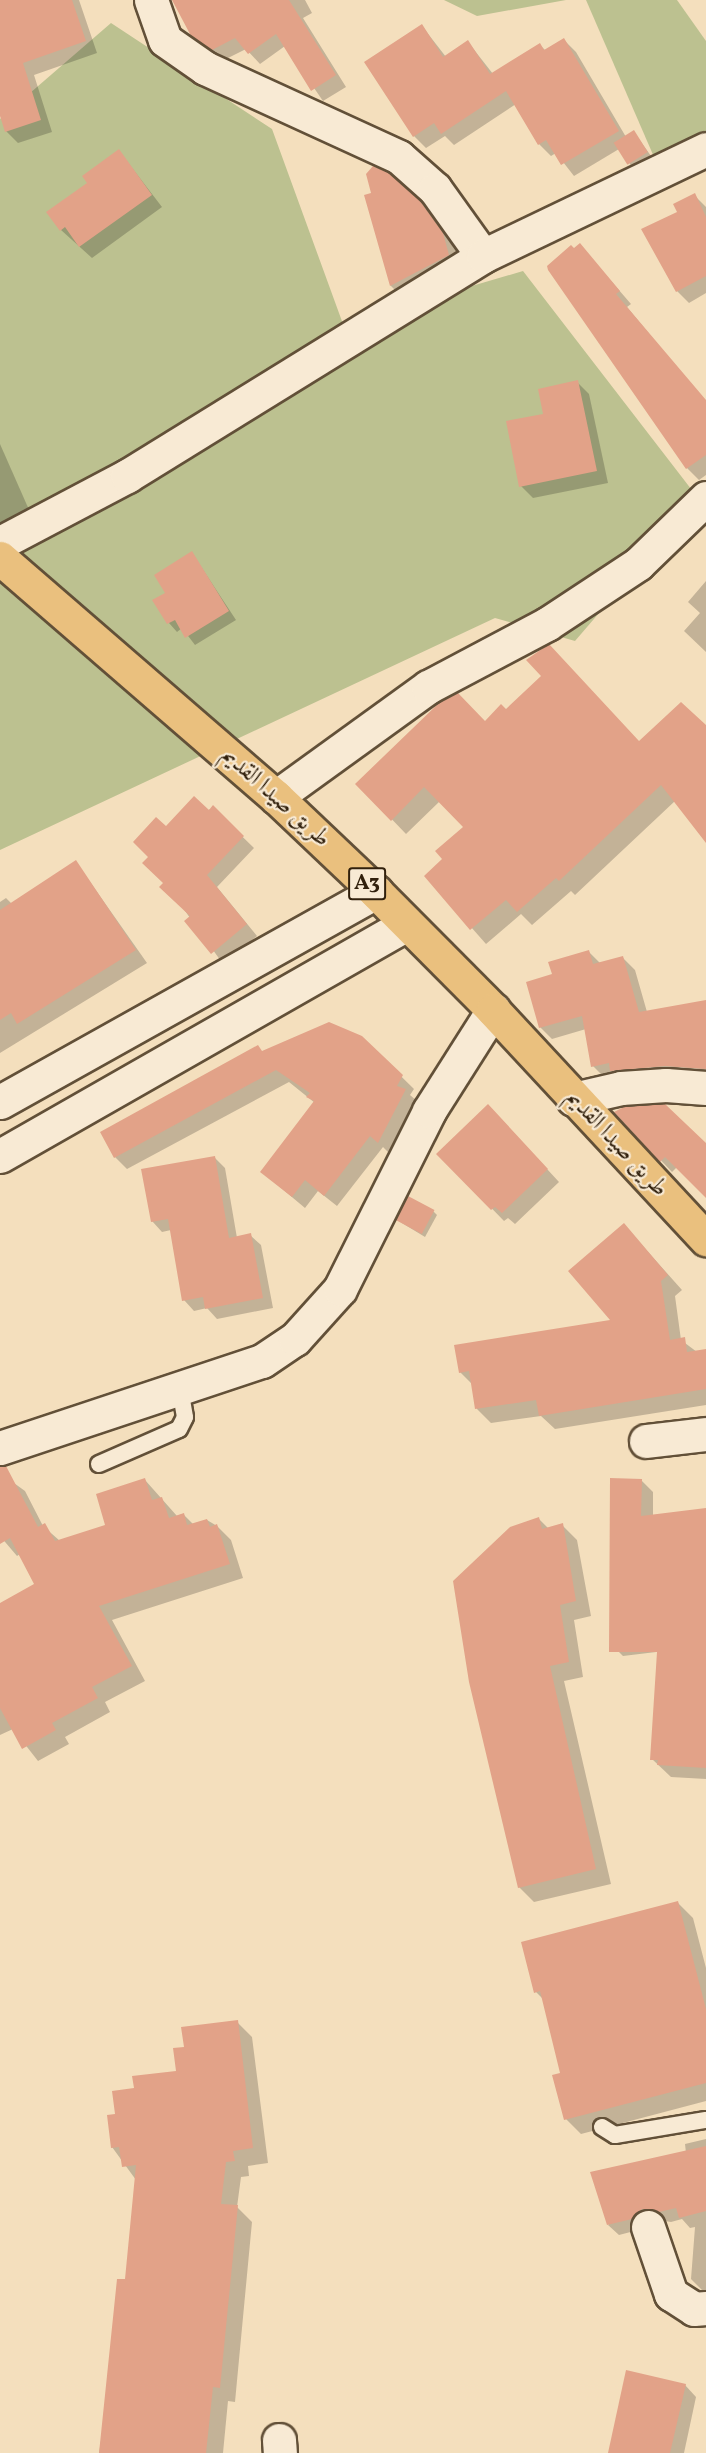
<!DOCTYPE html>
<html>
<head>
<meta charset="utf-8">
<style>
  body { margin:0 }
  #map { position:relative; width:706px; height:2453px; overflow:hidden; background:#f4dfbd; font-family:Vollkorn,Amiri,serif }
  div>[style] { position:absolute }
  .green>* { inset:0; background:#bcc190 }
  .shadow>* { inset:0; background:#0003 }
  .building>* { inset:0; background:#e2a288; transform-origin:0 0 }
  .roads { filter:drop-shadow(2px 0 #625038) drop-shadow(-2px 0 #625038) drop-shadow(0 2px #625038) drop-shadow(0 -2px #625038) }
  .service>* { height:16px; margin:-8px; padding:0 8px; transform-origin:8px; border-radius:8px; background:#f8ead4 }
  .minor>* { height:33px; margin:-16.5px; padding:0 16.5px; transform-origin:16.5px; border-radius:16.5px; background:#f8ead4 }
  .tertiary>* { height:33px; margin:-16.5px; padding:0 16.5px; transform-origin:16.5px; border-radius:16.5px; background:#f8ead4 }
  .trunk>* { height:33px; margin:-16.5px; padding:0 16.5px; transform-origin:16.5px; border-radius:16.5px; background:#eac07e }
  span { translate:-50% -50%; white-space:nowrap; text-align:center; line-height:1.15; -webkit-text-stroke:4.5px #f8ead4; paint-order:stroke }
  .shield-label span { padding:2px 4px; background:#f8ead4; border:2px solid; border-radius:4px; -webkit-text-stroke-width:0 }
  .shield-label { font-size:22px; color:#31200c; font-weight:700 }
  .street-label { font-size:24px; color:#31200c }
</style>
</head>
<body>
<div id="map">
  <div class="green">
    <i style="clip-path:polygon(444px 0,566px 0,477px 16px)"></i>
    <i style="clip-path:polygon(586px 0,677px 0,706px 41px,706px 161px,667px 187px)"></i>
    <i style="clip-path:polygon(111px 23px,272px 129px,343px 324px,523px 271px,698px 498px,575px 641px,495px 618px,0 850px,0 119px)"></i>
  </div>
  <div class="shadow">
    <i style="clip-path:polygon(0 0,79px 0,97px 53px,34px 75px,52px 132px,18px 143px,6px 131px,0 111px)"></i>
    <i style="clip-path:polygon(174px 0,305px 0,312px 13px,303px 18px,346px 87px,323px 101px,285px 46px,260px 64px,246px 49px,224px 60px,193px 35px)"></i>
    <i style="clip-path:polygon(422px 26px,446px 57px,468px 42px,493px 74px,540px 45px,546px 51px,564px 40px,576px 52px,626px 137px,634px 132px,651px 156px,633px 168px,619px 149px,574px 176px,556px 153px,551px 156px,539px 144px,516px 104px,454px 145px,445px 136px,426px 148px,414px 136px)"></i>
    <i style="clip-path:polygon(119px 151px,162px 207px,92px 258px,61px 230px,48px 213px,90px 183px)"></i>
    <i style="clip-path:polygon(694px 195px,706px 207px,706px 293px,689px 303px,677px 291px,679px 212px)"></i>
    <i style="clip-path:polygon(365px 196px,420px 203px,455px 247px,461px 267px,403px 298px,391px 286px)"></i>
    <i style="clip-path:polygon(580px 245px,631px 304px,627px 307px,706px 403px,706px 475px,699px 480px,687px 468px)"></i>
    <i style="clip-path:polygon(577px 382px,589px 394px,608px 483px,533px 498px,521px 486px,545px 415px)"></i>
    <i style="clip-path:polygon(0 444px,30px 512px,0 525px)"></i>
    <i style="clip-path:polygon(192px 553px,236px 620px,195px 645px,182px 628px,177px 632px,169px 623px,155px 601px,167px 593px)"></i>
    <i style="clip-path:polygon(706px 581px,706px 652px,684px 631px,700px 613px,688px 602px)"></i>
    <i style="clip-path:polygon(506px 711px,639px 743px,706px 727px,706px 838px,675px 801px,575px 895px,571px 891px,532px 925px,521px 914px,486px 944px,426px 876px,444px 860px,465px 827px,440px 801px,406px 834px,358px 784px)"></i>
    <i style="clip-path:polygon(213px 808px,254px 848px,217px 887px,257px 936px,223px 964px,165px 883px,166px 828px)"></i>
    <i style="clip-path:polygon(76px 862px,147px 963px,0 1053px,0 902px,6px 898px,12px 904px)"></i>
    <i style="clip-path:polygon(589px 952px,601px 964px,623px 958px,635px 970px,647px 1012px,706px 1001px,706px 1079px,605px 1078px,593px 1066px,586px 1029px,552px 1039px,540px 1027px,554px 975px)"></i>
    <i style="clip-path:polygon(361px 1037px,414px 1089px,410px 1095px,418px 1102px,390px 1154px,383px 1147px,337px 1206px,318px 1191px,305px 1208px,262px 1172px,315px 1103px,289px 1082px,127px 1169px,115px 1157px,102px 1132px,263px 1052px)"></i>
    <i style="clip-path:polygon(617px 1114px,706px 1146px,706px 1196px,677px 1167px,672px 1172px)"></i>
    <i style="clip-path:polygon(500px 1118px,559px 1182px,515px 1224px,508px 1218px,504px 1221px,439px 1154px)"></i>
    <i style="clip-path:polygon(215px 1158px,225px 1168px,237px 1238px,250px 1235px,261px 1245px,273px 1308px,217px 1319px,207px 1308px,194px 1311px,184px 1300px,171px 1230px,162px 1232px,152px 1221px)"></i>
    <i style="clip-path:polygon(433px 1211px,437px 1215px,425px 1237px,397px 1220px)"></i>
    <i style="clip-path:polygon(624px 1225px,682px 1290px,675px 1296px,681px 1340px,697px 1352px,706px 1351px,706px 1405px,555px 1429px,541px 1416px,491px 1423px,477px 1409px,473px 1385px,460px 1372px,612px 1321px)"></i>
    <i style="clip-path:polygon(0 1473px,25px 1491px,43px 1526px,60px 1541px,107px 1526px,145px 1480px,177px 1516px,183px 1514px,194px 1525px,207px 1520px,217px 1526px,231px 1540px,243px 1578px,112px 1620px,145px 1681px,105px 1702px,110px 1712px,65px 1737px,69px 1744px,38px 1761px,13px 1729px,0 1735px,0 1604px,36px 1585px,20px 1554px,17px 1556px,0 1536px)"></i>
    <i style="clip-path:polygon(641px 1480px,653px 1492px,653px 1516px,706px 1509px,706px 1646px,623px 1656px,611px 1644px)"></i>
    <i style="clip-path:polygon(539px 1519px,549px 1529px,562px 1525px,577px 1540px,591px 1616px,574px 1620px,583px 1677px,564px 1681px,611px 1884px,534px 1902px,519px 1887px)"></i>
    <i style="clip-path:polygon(706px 1672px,706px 1779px,671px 1777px,652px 1759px)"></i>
    <i style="clip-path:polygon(678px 1903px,693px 1918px,706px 1968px,706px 2101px,581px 2134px,566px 2119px,562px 2074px,544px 2000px,536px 1992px)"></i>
    <i style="clip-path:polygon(237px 2022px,252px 2037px,268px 2163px,248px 2166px,249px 2176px,241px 2177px,237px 2207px,252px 2222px,235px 2402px,228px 2401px,223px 2453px,99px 2453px,127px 2281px,136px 2180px,112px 2147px,117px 2116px,135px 2089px,178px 2072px,185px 2048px)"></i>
    <i style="clip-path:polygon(706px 2139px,706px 2294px,691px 2279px,695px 2227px,690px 2228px,682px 2219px,671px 2222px,653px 2219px,642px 2229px,619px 2235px,608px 2225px,686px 2153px,685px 2144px)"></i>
    <i style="clip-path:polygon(685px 2385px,696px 2397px,684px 2453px,609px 2453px)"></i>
  </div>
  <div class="building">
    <i style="clip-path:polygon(0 0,72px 0,86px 41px,23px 63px,41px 120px,5px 132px,0 116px)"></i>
    <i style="clip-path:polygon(172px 0,289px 0,336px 75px,311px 91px,276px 34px,248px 54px,235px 38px,212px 50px,191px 36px)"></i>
    <i style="clip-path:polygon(422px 24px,443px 57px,468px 40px,490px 74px,540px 43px,544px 50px,564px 38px,619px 131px,561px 165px,546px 140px,538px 145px,506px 91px,441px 134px,434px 123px,413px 137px,364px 62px)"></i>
    <i style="left:634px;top:130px;width:26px;height:24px;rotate:58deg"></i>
    <i style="clip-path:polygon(119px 149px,152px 195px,79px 247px,65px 227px,60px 231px,46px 212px,87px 183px,82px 176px)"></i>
    <i style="clip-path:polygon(373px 166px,389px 173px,421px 202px,443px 233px,449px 255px,390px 286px,364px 195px,371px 193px,366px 174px)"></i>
    <i style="clip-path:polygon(695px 193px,706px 217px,706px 276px,676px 292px,641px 229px,677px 212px,673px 204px)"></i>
    <i style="clip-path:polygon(580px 243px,620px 291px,616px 294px,706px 400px,706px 455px,686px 469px,548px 270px,547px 266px,571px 245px,574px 248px)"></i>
    <i style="clip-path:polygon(578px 380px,597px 471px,519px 487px,506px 421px,543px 414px,538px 389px)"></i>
    <i style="clip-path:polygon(192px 551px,229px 611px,185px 638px,175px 620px,167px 624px,152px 600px,165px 593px,154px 575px)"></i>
    <i style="clip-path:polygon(549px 644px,639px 741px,681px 702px,706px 725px,706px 843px,661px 785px,559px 881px,556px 878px,517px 912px,506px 900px,470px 930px,424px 876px,442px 859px,435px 851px,463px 827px,424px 787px,391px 821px,355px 784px,440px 702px,458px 693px,485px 721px,501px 704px,506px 709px,541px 676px,526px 660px)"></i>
    <i style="clip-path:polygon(194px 796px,209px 810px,213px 805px,244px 836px,207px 875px,247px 924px,211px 954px,184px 921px,190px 916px,159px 887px,163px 883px,142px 863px,148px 857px,133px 842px,156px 817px,166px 826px)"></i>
    <i style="clip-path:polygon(76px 860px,136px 950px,17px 1024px,11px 1013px,0 1020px,0 910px)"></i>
    <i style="clip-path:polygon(589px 950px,593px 964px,623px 956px,639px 1012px,706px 1000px,706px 1069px,665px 1066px,610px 1071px,609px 1063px,591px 1067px,582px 1016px,539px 1028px,526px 982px,552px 974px,548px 962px)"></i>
    <i style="clip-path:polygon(329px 1022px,362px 1036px,403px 1075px,397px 1086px,406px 1089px,378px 1143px,370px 1136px,324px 1196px,305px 1180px,292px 1197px,260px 1172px,314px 1101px,306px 1097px,310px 1093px,276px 1070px,114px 1158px,100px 1132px,258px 1045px,262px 1051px)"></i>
    <i style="clip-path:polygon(488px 1104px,548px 1169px,502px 1213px,495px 1207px,491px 1210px,436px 1154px)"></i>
    <i style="clip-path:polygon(665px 1104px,706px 1143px,706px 1198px,665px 1157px,660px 1162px,614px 1112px,624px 1107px)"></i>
    <i style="clip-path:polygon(215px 1156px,229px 1238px,251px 1233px,263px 1298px,205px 1309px,203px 1297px,182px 1301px,168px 1219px,151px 1222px,141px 1169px)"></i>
    <i style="left:408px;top:1196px;width:30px;height:27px;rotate:28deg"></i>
    <i style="clip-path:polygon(624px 1223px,668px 1275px,661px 1281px,670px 1340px,685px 1337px,687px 1352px,706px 1349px,706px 1389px,539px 1416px,536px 1400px,475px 1409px,469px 1371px,459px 1373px,454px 1345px,610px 1320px,568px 1271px)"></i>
    <i style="clip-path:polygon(0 1466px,6px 1466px,38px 1527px,45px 1523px,55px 1541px,105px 1525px,96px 1494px,145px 1478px,152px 1500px,162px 1497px,169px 1518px,184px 1513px,187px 1525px,207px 1519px,210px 1527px,217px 1524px,230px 1564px,99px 1606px,132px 1666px,92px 1687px,98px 1698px,52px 1723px,56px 1730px,22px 1749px,0 1708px,0 1603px,34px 1584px,10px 1538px,0 1544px)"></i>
    <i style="clip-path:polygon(610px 1478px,642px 1479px,641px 1516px,706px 1508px,706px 1768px,657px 1765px,658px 1760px,650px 1760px,657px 1652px,609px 1652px)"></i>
    <i style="clip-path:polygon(539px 1517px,542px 1529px,563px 1523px,576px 1601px,560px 1605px,569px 1662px,550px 1666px,596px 1869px,518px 1888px,469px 1682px,453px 1581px,510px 1527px)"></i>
    <i style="clip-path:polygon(678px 1901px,706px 2009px,706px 2083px,564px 2120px,552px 2075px,560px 2073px,540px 1991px,534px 1993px,521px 1942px)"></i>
    <i style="clip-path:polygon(238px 2020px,253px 2148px,233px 2151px,235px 2161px,226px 2162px,221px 2204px,238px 2205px,220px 2388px,213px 2387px,206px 2453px,99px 2453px,117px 2279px,125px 2279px,136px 2165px,122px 2167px,119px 2147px,111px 2148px,107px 2115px,115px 2114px,112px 2091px,134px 2088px,132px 2076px,176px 2071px,173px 2048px,184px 2047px,181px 2027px)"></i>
    <i style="clip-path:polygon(706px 2146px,706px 2211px,679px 2218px,676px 2208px,659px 2212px,642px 2209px,632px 2219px,607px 2225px,590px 2172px)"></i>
    <i style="clip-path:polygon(626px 2370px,686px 2384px,670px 2453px,608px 2453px)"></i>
  </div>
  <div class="roads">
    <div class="service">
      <i style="left:99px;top:1464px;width:87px;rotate:-23.6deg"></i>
      <i style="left:179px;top:1429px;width:13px;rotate:-63deg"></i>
      <i style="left:185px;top:1417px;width:28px;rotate:-100deg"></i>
      <i style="left:602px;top:2127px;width:15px;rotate:32deg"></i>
      <i style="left:615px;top:2135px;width:92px;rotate:-9.4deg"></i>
    </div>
    <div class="minor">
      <i style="left:151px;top:0;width:42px;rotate:70.7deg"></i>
      <i style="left:165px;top:40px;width:49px;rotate:35deg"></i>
      <i style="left:205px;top:68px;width:213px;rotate:24.6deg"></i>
      <i style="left:399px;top:157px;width:48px;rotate:41.6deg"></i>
      <i style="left:435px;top:189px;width:82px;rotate:54.4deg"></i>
      <i style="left:0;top:543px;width:144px;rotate:-27.8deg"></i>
      <i style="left:127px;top:476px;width:418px;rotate:-31.7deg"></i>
      <i style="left:483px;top:256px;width:247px;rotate:-25.6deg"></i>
      <i style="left:276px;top:797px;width:188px;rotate:-35.9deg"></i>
      <i style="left:428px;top:687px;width:135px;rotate:-27.9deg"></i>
      <i style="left:547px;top:624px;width:109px;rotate:-33.4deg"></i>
      <i style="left:638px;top:564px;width:95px;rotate:-44.1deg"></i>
      <i style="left:573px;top:1099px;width:49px;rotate:-12.9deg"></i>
      <i style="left:621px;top:1088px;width:45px;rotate:-3.8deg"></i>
      <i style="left:666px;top:1085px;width:40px;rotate:4.3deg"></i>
      <i style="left:646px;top:1441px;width:60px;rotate:-6.7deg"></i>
      <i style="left:0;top:1448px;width:276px;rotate:-18.4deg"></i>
      <i style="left:262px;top:1361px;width:40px;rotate:-34deg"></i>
      <i style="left:295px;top:1339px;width:67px;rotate:-48deg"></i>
      <i style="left:340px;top:1289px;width:199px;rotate:-63.4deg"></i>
      <i style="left:429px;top:1111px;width:120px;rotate:-57.6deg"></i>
      <i style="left:648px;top:2227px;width:71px;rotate:71.1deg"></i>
      <i style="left:671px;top:2294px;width:27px;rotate:33deg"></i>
      <i style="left:694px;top:2309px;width:12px;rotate:-5deg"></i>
      <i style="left:279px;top:2440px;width:13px;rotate:86deg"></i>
    </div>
    <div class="tertiary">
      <i style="left:0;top:1102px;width:431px;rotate:-29.2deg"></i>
      <i style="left:0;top:1156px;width:468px;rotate:-29.7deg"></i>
    </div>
    <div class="trunk">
      <i style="left:0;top:558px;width:365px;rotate:40.9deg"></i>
      <i style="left:276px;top:797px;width:138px;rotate:43.5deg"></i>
      <i style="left:376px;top:892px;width:166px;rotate:45.2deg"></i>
      <i style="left:493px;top:1010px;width:313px;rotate:47.1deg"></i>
    </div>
  </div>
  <div class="shield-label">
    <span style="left:367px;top:884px">A3</span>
  </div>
  <div class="street-label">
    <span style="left:275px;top:798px;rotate:42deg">طريق صيدا القديم</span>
    <span style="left:616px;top:1144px;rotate:47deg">طريق صيدا القديم</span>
  </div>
</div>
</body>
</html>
